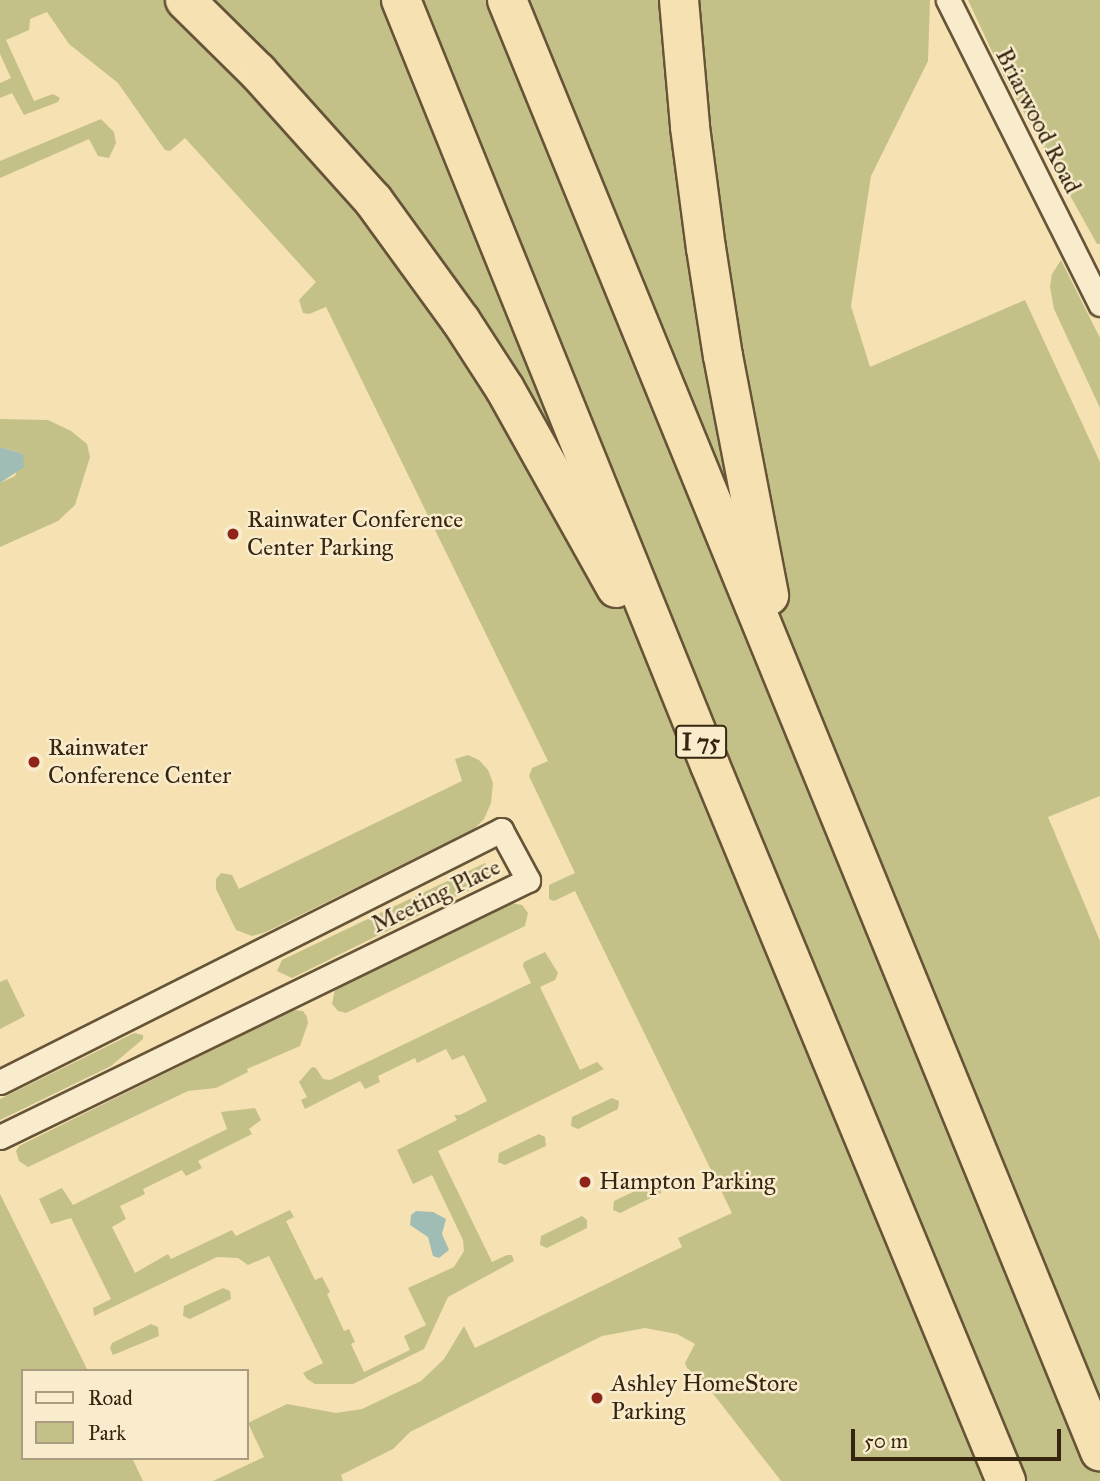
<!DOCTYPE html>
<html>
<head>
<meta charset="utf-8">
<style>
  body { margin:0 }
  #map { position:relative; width:1100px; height:1481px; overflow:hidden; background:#f6e1b2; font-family:"IM FELL Great Primer",serif }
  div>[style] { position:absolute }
  .green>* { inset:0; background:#c3c187 }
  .water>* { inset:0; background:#9fbcb5 }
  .roads { filter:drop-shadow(2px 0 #665438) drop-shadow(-2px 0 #665438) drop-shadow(0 2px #665438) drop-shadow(0 -2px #665438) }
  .street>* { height:23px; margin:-11.5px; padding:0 11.5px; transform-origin:11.5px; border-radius:11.5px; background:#f9eccd }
  .highway>* { height:38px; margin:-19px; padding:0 19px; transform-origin:19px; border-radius:19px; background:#f6e1b2 }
  .dots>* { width:19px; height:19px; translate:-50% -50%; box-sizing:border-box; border:4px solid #f9eccd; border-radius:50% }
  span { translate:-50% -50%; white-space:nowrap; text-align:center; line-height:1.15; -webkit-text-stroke:5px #f9eccd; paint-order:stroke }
  .shield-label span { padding:2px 5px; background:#f9eccd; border:2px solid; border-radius:5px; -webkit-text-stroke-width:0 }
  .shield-label { font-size:23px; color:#36250f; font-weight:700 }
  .street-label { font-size:24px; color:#36250f }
  .poi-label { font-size:24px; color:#36250f }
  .left { translate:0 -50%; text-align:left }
  .legend { position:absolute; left:21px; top:1369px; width:228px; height:91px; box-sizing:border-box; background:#f9eccd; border:2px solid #ab9c81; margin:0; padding:9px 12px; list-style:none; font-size:21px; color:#36250f }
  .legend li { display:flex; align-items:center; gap:14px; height:35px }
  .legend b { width:35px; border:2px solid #ab9c81 }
  .scale { position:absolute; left:851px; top:1429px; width:210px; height:32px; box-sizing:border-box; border:4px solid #36250f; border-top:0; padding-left:9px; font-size:21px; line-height:24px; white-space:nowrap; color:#36250f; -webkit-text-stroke:5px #f9eccd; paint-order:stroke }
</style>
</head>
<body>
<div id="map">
  <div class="green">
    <i style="clip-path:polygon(0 0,930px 0,928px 61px,871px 176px,851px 306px,870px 367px,1025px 300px,1100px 462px,1100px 796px,1048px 817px,1100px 941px,1100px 1481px,781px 1481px,704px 1382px,687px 1368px,685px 1363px,695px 1344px,677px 1334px,645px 1328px,602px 1336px,410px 1432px,393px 1449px,341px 1475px,343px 1481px,213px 1481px,264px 1457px,248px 1423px,287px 1404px,336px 1413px,362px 1409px,421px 1381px,444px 1359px,464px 1326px,475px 1348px,682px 1247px,678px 1238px,732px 1213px,575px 891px,554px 901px,549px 899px,549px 885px,575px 873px,529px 776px,532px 768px,548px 761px,326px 307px,309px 314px,303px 313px,299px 300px,316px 282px,185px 138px,170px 151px,165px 150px,118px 83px,69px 44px,47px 12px,30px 19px,29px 30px,6px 40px,34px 101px,53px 94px,60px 98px,58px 102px,24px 115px,12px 93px,0 98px,0 83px,11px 78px,0 54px)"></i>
    <i style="clip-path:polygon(968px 0,1100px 0,1100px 244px,1097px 244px,1003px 75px)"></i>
    <i style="clip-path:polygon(101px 119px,114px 132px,116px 143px,109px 158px,98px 156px,89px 139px,0 178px,0 161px)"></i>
    <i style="clip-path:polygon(1061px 260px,1100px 338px,1100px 408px,1054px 309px,1050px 287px,1052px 274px)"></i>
    <i style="clip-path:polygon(0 419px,48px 420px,71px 431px,87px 444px,90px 457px,75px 505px,58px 521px,0 547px,0 483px,15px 476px,23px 454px,0 447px)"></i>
    <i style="clip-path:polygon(468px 755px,479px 760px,488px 770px,493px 783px,491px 803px,484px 819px,474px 829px,266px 932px,252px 936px,236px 930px,216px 889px,216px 879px,221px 873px,232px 875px,239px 889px,462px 781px,455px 759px)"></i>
    <i style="clip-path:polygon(485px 863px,493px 872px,488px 881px,292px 978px,277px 971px,282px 960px)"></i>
    <i style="clip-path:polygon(511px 903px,522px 905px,528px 913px,525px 926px,346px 1013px,338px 1011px,332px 1004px,335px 989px)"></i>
    <i style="clip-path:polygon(545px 952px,558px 973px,555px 980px,540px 987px,580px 1070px,597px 1062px,604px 1069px,438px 1151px,492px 1262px,507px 1255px,512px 1255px,514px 1261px,448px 1297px,424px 1349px,353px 1384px,315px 1384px,307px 1379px,303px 1373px,323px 1363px,269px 1256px,248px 1265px,238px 1258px,217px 1257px,94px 1316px,93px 1308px,111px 1299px,71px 1218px,51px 1224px,39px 1199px,62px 1188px,73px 1205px,227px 1129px,221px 1112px,255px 1108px,261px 1120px,249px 1129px,252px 1134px,198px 1161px,202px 1168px,186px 1176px,182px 1170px,143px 1189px,145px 1194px,120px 1206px,126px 1219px,112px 1227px,135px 1273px,168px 1254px,171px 1259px,232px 1230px,236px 1236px,290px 1210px,294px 1217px,286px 1221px,315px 1280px,322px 1277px,330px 1292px,327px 1294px,344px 1331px,349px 1329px,355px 1342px,351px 1344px,364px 1372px,410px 1350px,404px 1336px,426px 1325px,408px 1288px,454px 1267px,464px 1251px,463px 1240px,432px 1175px,413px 1184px,397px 1150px,457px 1120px,454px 1115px,460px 1115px,487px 1101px,464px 1055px,452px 1060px,446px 1049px,417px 1063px,415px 1058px,378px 1076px,380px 1082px,365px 1089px,360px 1081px,305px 1109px,301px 1100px,307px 1097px,299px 1082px,312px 1067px,316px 1068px,323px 1079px,330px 1080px,531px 983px,523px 966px,524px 962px)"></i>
    <i style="clip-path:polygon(7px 979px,25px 1016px,0 1029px,0 982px)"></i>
    <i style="clip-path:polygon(293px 1010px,303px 1011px,307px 1017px,308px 1023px,300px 1046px,247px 1069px,248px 1072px,216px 1088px,188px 1091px,28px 1167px,19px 1161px,16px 1151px,19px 1146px)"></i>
    <i style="clip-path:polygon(134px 1033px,143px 1035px,143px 1039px,111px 1066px,0 1120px,0 1099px)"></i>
    <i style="clip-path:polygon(612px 1098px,619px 1101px,618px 1109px,578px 1129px,571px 1126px,572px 1117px)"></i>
    <i style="clip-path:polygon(539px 1134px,545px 1137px,546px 1146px,505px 1165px,498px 1162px,499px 1153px)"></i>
    <i style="clip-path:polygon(654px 1182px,660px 1185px,661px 1193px,620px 1213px,613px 1210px,614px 1201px)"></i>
    <i style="clip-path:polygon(0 1194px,88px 1371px,23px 1371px,23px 1458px,132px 1458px,143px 1481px,0 1481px)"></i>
    <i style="clip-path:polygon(582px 1216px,587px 1220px,587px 1228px,547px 1248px,540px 1245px,541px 1236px)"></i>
    <i style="clip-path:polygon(223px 1288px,230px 1291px,231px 1299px,190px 1319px,183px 1316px,184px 1306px)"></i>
    <i style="clip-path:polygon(151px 1324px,158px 1327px,159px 1336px,113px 1355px,110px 1348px,112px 1343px)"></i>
  </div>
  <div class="water">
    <i style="clip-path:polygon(0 447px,23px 454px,24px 467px,0 483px)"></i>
    <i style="clip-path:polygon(416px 1211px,433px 1212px,446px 1219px,442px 1234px,449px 1250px,439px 1258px,433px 1256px,428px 1237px,410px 1225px,411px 1215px)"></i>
  </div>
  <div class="roads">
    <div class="street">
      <i style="left:948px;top:0;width:340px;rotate:63.4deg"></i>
      <i style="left:0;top:1082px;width:561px;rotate:-26.7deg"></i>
      <i style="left:501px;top:830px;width:57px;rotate:61.6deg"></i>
      <i style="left:528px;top:880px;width:587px;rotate:154.05deg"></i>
    </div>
    <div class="highway">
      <i style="left:185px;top:0;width:103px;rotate:44.6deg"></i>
      <i style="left:258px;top:72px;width:172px;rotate:48.1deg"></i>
      <i style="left:373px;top:200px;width:150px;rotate:54deg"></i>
      <i style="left:461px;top:321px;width:81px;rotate:57.1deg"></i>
      <i style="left:505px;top:389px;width:228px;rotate:60.8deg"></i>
      <i style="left:401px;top:0;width:825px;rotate:68.01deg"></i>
      <i style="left:710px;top:765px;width:775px;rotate:67.54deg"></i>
      <i style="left:507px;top:0;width:1568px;rotate:67.78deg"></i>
      <i style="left:679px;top:0;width:127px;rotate:85deg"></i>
      <i style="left:690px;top:127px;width:122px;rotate:82.5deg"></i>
      <i style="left:706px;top:248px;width:109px;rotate:81.1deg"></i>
      <i style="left:723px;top:356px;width:244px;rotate:79.1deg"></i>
    </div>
  </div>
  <div class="dots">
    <i style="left:233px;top:534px;background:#8f2418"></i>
    <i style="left:34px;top:762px;background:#8f2418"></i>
    <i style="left:585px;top:1182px;background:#8f2418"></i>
    <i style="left:597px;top:1398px;background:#8f2418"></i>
  </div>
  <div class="shield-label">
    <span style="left:701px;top:742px">I 75</span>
  </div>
  <div class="street-label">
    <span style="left:1038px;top:121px;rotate:63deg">Briarwood Road</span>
    <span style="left:436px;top:896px;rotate:-26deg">Meeting Place</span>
  </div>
  <div class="poi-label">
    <span class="left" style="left:247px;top:534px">Rainwater Conference<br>Center Parking</span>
    <span class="left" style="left:48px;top:762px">Rainwater<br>Conference Center</span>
    <span class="left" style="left:599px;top:1182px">Hampton Parking</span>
    <span class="left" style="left:611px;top:1398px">Ashley HomeStore<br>Parking</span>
  </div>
  <ul class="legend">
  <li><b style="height:9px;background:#f9eccd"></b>Road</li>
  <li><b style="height:19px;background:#c3c187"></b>Park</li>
  </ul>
  <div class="scale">50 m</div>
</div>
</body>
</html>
